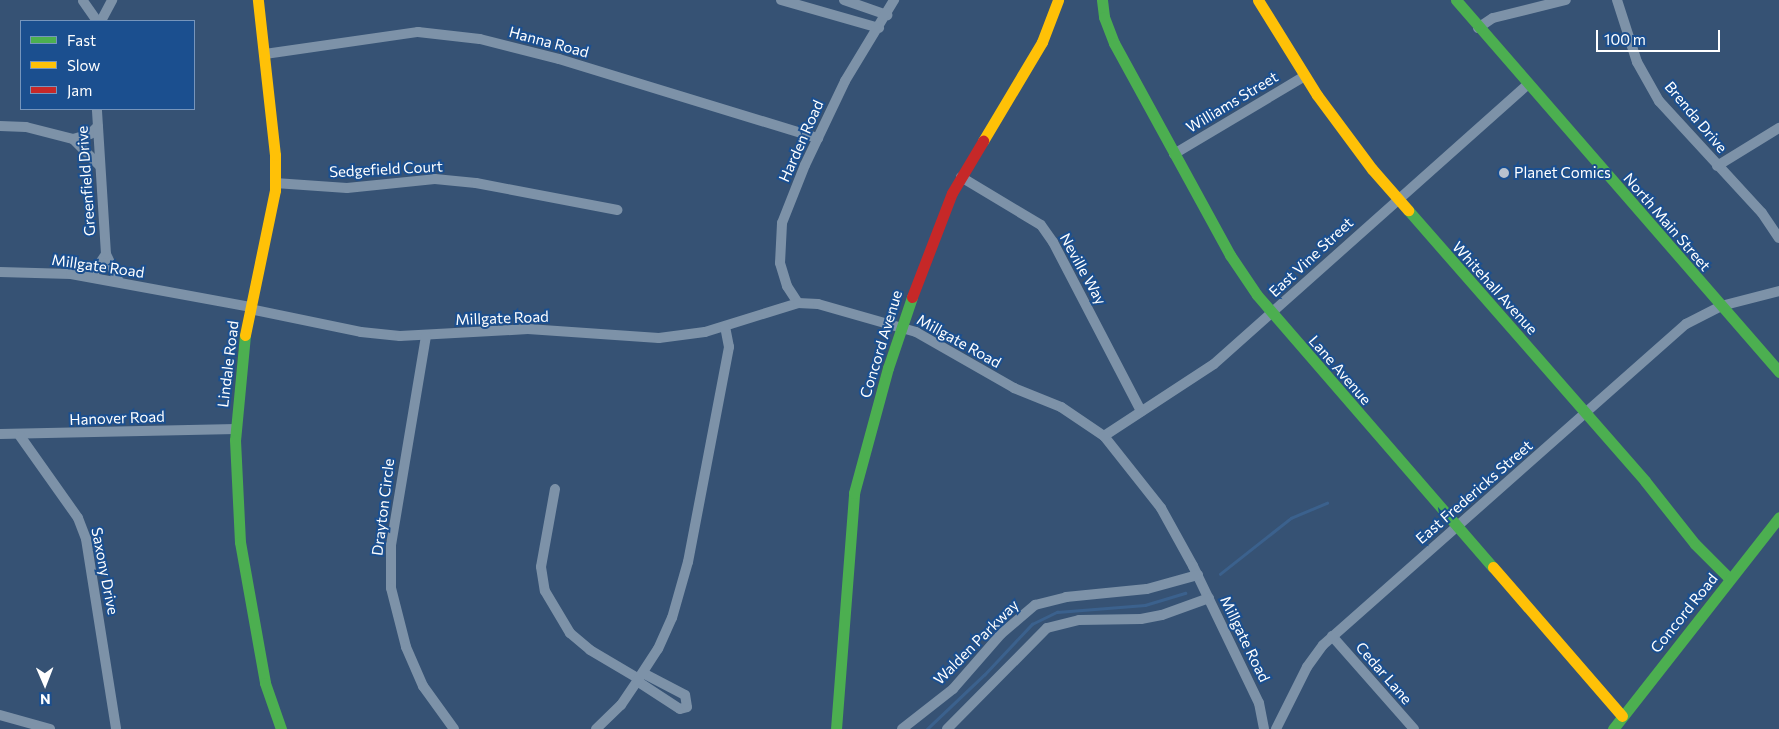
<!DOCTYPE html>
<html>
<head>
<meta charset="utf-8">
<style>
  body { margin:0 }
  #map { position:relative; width:1779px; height:729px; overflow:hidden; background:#365274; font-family:Commissioner,sans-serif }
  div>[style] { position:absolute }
  .stream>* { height:2.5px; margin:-1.25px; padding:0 1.25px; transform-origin:1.25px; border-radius:1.25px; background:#3b618d }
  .street>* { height:10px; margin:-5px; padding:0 5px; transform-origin:5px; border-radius:5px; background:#7d92a8 }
  .fast>* { height:11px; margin:-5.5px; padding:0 5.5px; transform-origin:5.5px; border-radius:5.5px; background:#4caf50 }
  .slow>* { height:11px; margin:-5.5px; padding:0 5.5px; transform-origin:5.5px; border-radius:5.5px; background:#ffc107 }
  .jam>* { height:11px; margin:-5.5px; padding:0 5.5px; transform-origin:5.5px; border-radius:5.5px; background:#c62828 }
  .dots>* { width:14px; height:14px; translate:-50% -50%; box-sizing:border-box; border:2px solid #1b4f8f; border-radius:50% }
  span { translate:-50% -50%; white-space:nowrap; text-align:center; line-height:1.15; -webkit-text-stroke:4px #1b4f8f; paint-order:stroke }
  .street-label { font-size:15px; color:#fff }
  .poi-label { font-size:15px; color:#fff }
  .left { translate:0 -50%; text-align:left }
  .legend { position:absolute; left:20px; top:20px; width:175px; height:90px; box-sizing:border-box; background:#1b4f8f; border:1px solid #7695bc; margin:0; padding:6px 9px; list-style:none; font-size:15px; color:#fff }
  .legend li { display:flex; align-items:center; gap:10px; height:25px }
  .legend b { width:25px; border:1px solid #7695bc }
  .north { position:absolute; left:20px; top:659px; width:50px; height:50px; -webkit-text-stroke:4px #1b4f8f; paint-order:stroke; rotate:179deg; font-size:14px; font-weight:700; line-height:20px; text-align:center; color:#fff }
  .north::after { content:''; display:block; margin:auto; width:18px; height:22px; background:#fff; clip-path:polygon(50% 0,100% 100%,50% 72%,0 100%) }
  .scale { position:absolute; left:1596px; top:30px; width:124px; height:22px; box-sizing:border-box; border:2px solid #fff; border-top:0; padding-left:6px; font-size:15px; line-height:18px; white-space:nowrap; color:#fff; -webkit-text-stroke:4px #1b4f8f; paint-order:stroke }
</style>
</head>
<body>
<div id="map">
  <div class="stream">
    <i style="left:1220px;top:574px;width:90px;rotate:-38.3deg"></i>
    <i style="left:1291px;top:518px;width:39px;rotate:-23deg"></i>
    <i style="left:927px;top:729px;width:79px;rotate:-43.5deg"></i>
    <i style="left:984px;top:675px;width:70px;rotate:-46.7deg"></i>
    <i style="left:1032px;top:624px;width:28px;rotate:-26deg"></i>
    <i style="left:1057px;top:612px;width:88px;rotate:-4.5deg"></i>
    <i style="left:1145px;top:605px;width:42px;rotate:-16.7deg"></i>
  </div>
  <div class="street">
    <i style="left:781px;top:0;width:102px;rotate:15.9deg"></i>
    <i style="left:844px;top:0;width:46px;rotate:19.2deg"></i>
    <i style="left:1617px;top:0;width:65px;rotate:72.1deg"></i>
    <i style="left:1637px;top:62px;width:45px;rotate:60.6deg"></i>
    <i style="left:1659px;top:101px;width:152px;rotate:47.4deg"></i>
    <i style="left:1762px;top:213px;width:30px;rotate:56deg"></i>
    <i style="left:83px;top:1px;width:24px;rotate:55deg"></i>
    <i style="left:101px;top:21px;width:24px;rotate:-62deg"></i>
    <i style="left:1478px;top:28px;width:18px;rotate:-34deg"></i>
    <i style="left:1493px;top:18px;width:75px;rotate:-13.9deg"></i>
    <i style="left:265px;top:54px;width:155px;rotate:-8.2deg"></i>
    <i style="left:418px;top:32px;width:62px;rotate:6.4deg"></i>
    <i style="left:480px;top:39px;width:81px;rotate:14.2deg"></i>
    <i style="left:559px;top:59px;width:271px;rotate:17deg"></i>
    <i style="left:0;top:126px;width:26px;rotate:2deg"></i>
    <i style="left:26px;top:127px;width:49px;rotate:14.3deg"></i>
    <i style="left:73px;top:139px;width:18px;rotate:-16deg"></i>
    <i style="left:90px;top:134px;width:11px;rotate:-45deg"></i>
    <i style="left:73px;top:139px;width:37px;rotate:45deg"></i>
    <i style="left:1174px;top:154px;width:152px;rotate:-30.8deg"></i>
    <i style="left:1717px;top:166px;width:73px;rotate:-31.5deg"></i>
    <i style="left:961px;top:177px;width:93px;rotate:31deg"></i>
    <i style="left:1041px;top:225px;width:21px;rotate:55deg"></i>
    <i style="left:1053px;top:242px;width:191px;rotate:62.5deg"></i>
    <i style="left:275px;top:183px;width:72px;rotate:4deg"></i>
    <i style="left:347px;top:188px;width:88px;rotate:-5.8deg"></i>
    <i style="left:435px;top:179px;width:41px;rotate:5.6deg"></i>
    <i style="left:476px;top:183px;width:144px;rotate:10.8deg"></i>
    <i style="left:106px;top:254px;width:31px;rotate:65deg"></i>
    <i style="left:0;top:272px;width:71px;rotate:1.6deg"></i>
    <i style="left:71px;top:274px;width:182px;rotate:10.4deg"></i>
    <i style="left:91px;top:277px;width:27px;rotate:-57deg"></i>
    <i style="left:106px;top:254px;width:145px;rotate:-93.6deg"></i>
    <i style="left:798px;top:303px;width:20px;rotate:-123deg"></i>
    <i style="left:787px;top:286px;width:24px;rotate:-107deg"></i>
    <i style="left:780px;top:263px;width:40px;rotate:-87.1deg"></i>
    <i style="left:782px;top:223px;width:62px;rotate:-68.4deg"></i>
    <i style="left:805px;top:165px;width:93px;rotate:-64.5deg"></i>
    <i style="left:845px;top:81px;width:95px;rotate:-58.8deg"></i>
    <i style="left:250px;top:309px;width:113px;rotate:11.7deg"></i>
    <i style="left:361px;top:332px;width:39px;rotate:6deg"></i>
    <i style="left:400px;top:336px;width:128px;rotate:-3.1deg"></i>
    <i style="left:528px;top:329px;width:131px;rotate:3.9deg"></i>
    <i style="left:659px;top:338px;width:46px;rotate:-7.4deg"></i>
    <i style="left:705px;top:332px;width:97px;rotate:-17.3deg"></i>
    <i style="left:798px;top:303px;width:20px;rotate:3deg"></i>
    <i style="left:818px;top:304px;width:102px;rotate:15.9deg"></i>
    <i style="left:916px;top:332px;width:113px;rotate:29.7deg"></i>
    <i style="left:1014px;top:388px;width:51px;rotate:22deg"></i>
    <i style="left:1061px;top:407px;width:52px;rotate:34deg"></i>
    <i style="left:1104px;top:436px;width:92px;rotate:51.6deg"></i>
    <i style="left:1161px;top:508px;width:66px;rotate:61.1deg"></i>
    <i style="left:1193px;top:566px;width:152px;rotate:64.3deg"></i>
    <i style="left:1259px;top:703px;width:26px;rotate:79deg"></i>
    <i style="left:426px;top:336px;width:212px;rotate:99.5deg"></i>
    <i style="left:391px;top:545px;width:43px;rotate:90deg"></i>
    <i style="left:391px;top:588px;width:61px;rotate:75.7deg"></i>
    <i style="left:406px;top:647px;width:43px;rotate:66.4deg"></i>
    <i style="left:423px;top:686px;width:53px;rotate:54.2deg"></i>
    <i style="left:0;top:434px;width:236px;rotate:-1.2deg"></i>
    <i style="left:20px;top:436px;width:100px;rotate:54.7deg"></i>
    <i style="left:78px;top:518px;width:22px;rotate:69deg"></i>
    <i style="left:86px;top:539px;width:192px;rotate:81deg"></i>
    <i style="left:1104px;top:436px;width:131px;rotate:-33.2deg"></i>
    <i style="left:1214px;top:364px;width:419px;rotate:-41.7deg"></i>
    <i style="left:555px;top:489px;width:79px;rotate:100.2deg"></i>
    <i style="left:541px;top:567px;width:24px;rotate:81deg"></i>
    <i style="left:545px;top:591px;width:49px;rotate:59.2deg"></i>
    <i style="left:570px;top:633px;width:26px;rotate:40deg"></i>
    <i style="left:590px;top:650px;width:57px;rotate:30.6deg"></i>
    <i style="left:1332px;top:636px;width:124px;rotate:48.6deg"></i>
    <i style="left:637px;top:681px;width:51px;rotate:33.1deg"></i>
    <i style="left:680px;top:709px;width:7px;rotate:-16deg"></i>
    <i style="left:687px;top:707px;width:12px;rotate:-99deg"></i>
    <i style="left:685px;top:695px;width:47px;rotate:-152.4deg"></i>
    <i style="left:0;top:715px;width:52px;rotate:15.6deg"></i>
    <i style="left:596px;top:729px;width:35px;rotate:-44deg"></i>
    <i style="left:621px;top:705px;width:29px;rotate:-56deg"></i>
    <i style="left:637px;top:681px;width:38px;rotate:-57deg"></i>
    <i style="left:658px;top:649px;width:34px;rotate:-66deg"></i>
    <i style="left:672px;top:618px;width:58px;rotate:-74.1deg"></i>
    <i style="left:688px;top:562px;width:219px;rotate:-79.2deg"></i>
    <i style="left:729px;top:347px;width:21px;rotate:-101deg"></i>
    <i style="left:902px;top:729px;width:65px;rotate:-38.1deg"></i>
    <i style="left:953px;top:689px;width:73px;rotate:-48.9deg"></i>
    <i style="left:1001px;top:634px;width:45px;rotate:-40.5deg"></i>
    <i style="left:1035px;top:605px;width:32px;rotate:-14deg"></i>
    <i style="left:1066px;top:597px;width:81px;rotate:-5.6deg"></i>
    <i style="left:1147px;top:589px;width:53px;rotate:-15.4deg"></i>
    <i style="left:947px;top:729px;width:142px;rotate:-45.3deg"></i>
    <i style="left:1047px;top:628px;width:33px;rotate:-14deg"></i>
    <i style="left:1079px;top:620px;width:62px;rotate:-0.9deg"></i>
    <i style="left:1141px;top:619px;width:21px;rotate:-11deg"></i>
    <i style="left:1162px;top:615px;width:50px;rotate:-19.9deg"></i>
    <i style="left:1276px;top:729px;width:69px;rotate:-63.4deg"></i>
    <i style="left:1307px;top:667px;width:27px;rotate:-54deg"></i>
    <i style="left:1323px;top:645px;width:485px;rotate:-41.5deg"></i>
    <i style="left:1686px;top:324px;width:39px;rotate:-27deg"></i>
    <i style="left:1721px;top:306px;width:60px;rotate:-14.5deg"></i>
  </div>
  <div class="fast">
    <i style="left:1102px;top:0;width:17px;rotate:83deg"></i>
    <i style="left:1104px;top:17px;width:28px;rotate:69deg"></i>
    <i style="left:1114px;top:43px;width:242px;rotate:61.3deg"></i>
    <i style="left:1230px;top:255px;width:48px;rotate:56deg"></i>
    <i style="left:1257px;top:295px;width:360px;rotate:49.1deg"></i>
    <i style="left:1456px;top:0;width:493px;rotate:49deg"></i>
    <i style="left:1408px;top:210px;width:360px;rotate:48.8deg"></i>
    <i style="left:1645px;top:481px;width:80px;rotate:51.6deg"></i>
    <i style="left:1695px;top:544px;width:49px;rotate:45deg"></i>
    <i style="left:245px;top:335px;width:105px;rotate:95.4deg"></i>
    <i style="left:235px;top:440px;width:102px;rotate:87.2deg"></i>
    <i style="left:240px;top:542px;width:143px;rotate:79.9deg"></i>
    <i style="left:265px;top:683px;width:49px;rotate:70.8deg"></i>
    <i style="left:836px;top:729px;width:237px;rotate:-85.6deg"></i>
    <i style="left:854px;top:493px;width:130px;rotate:-74.8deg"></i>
    <i style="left:888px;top:368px;width:75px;rotate:-71.3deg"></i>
    <i style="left:1613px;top:729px;width:269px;rotate:-51.9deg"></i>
  </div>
  <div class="slow">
    <i style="left:1258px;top:0;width:112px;rotate:58.2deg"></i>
    <i style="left:1317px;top:95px;width:92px;rotate:53.4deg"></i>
    <i style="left:1372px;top:169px;width:55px;rotate:48.7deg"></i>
    <i style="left:983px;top:141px;width:115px;rotate:-59.2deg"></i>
    <i style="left:1042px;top:42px;width:45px;rotate:-69.1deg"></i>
    <i style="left:245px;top:335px;width:148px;rotate:-78.3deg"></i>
    <i style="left:275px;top:190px;width:35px;rotate:-90deg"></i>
    <i style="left:275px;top:155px;width:156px;rotate:-96.3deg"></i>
    <i style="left:1493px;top:567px;width:197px;rotate:49.1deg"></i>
  </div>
  <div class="jam">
    <i style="left:912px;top:297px;width:111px;rotate:-69deg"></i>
    <i style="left:952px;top:193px;width:61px;rotate:-59.2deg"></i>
  </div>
  <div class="dots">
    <i style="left:1504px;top:173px;background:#b9c2ce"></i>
  </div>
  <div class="street-label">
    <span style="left:549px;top:42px;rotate:15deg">Hanna Road</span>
    <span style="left:1232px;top:102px;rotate:-31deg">Williams Street</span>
    <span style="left:1696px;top:117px;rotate:50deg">Brenda Drive</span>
    <span style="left:801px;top:141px;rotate:-66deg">Harden Road</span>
    <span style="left:386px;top:169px;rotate:-3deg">Sedgefield Court</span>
    <span style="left:86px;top:181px;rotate:-94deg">Greenfield Drive</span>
    <span style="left:1667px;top:222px;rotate:49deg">North Main Street</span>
    <span style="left:1311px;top:257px;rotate:-43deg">East Vine Street</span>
    <span style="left:98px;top:266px;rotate:8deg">Millgate Road</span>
    <span style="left:1083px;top:269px;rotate:61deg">Neville Way</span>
    <span style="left:1495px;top:288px;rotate:48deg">Whitehall Avenue</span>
    <span style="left:502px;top:318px;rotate:-2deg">Millgate Road</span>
    <span style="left:959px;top:341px;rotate:29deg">Millgate Road</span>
    <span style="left:881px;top:344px;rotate:-73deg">Concord Avenue</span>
    <span style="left:228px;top:364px;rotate:-83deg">Lindale Road</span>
    <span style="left:1340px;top:370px;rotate:49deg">Lane Avenue</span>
    <span style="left:117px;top:418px;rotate:-2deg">Hanover Road</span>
    <span style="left:1474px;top:492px;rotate:-41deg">East Fredericks Street</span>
    <span style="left:383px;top:507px;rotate:-83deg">Drayton Circle</span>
    <span style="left:105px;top:571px;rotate:79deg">Saxony Drive</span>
    <span style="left:1684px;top:613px;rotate:-51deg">Concord Road</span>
    <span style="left:1245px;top:639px;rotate:64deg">Millgate Road</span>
    <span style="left:976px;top:642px;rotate:-45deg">Walden Parkway</span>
    <span style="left:1384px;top:673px;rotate:49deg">Cedar Lane</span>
  </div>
  <div class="poi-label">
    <span class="left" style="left:1514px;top:173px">Planet Comics</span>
  </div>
  <ul class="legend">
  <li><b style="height:6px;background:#4caf50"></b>Fast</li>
  <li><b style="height:6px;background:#ffc107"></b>Slow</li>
  <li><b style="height:6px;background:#c62828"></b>Jam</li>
  </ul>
  <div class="north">N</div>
  <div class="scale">100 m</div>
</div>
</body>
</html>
